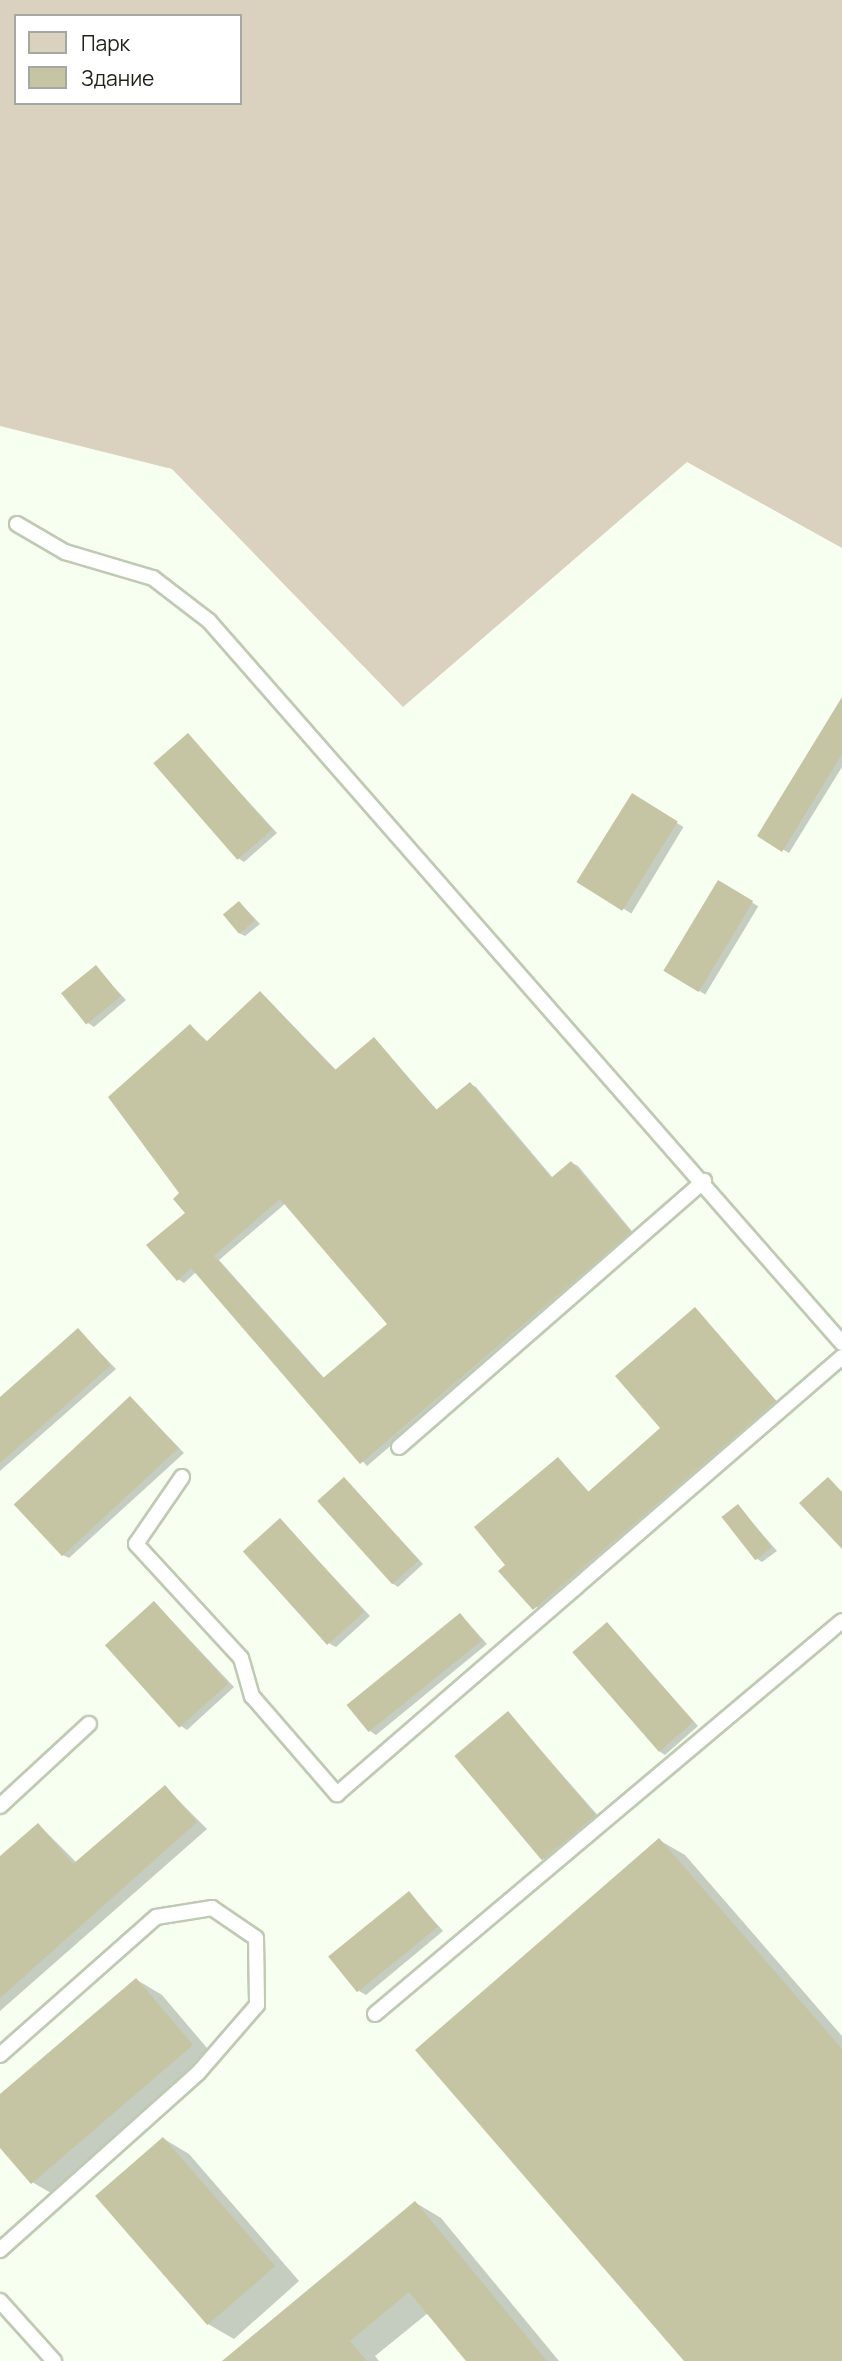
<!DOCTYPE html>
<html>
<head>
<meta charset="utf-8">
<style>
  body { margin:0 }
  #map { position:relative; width:842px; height:2361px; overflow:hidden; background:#f7fff0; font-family:Manrope,sans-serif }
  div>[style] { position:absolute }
  .green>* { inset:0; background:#dad1be }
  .shadow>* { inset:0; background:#0003; transform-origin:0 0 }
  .building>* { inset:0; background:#c5c5a3; transform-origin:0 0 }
  .roads { filter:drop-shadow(2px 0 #bfcab3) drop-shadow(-2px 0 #bfcab3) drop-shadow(0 2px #bfcab3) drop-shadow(0 -2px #bfcab3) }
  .lane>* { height:14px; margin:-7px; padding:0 7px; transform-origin:7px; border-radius:7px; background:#fff }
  span { translate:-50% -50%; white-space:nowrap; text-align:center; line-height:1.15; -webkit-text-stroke:6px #fff; paint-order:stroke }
  .legend { position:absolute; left:14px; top:14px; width:228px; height:91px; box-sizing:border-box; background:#fff; border:2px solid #a5a7a3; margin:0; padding:9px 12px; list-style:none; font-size:21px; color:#1e2219 }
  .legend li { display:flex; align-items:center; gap:14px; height:35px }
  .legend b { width:35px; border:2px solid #a5a7a3 }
</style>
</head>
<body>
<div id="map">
  <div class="green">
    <i style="clip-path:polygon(evenodd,0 0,842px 0,842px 548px,687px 462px,403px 707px,172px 469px,0 426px,0 0,16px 16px,240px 16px,240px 103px,16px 103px,16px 16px)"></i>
  </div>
  <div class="shadow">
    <i style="clip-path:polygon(842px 704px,842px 767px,789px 853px,759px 835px)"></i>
    <i style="clip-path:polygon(188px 735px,277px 833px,244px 862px,238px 858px)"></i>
    <i style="left:632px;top:796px;width:60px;height:101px;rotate:31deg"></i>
    <i style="left:718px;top:882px;width:47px;height:103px;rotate:31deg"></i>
    <i style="clip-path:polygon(240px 903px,260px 924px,245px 936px,239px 933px)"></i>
    <i style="clip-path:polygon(96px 968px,126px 1000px,94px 1027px,88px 1023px)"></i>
    <i style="clip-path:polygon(evenodd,261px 993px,337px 1071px,374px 1039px,438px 1111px,470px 1084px,476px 1087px,553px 1178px,572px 1163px,578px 1166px,636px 1236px,367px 1466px,196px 1272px,184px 1283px,178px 1279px,187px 1213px,181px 1193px,191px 1026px,208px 1042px,261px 993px,286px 1203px,390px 1324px,325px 1379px,219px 1260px,286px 1203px)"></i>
    <i style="clip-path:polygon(695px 1309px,781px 1406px,540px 1612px,507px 1565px,559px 1459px,590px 1493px,662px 1429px)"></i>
    <i style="clip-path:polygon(78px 1330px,116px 1369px,0 1471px,0 1399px)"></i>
    <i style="clip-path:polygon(131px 1398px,184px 1453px,69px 1558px,63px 1555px)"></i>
    <i style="clip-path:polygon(345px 1479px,423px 1564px,398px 1587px,392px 1583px)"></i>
    <i style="clip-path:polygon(738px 1506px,777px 1551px,762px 1562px,756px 1558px)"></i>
    <i style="clip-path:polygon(280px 1520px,370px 1616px,336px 1647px,330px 1644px)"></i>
    <i style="clip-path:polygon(155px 1603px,234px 1687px,187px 1730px,181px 1726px)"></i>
    <i style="clip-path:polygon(461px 1615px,487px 1644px,376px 1735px,370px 1731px)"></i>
    <i style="clip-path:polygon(607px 1624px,698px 1726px,665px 1755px,659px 1751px)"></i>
    <i style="clip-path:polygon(508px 1713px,601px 1819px,550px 1862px,544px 1859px)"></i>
    <i style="clip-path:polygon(165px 1787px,207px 1829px,0 2011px,0 1858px,39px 1825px,77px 1863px)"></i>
    <i style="clip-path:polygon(659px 1840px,685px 1855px,842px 2036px,842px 2361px,687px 2361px)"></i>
    <i style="clip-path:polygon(409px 1893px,443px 1931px,366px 1995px,359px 1991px)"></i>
    <i style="clip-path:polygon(137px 1980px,162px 1995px,218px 2061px,58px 2197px,32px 2182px,0 2145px,0 2096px)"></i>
    <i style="clip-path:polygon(164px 2139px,189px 2154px,299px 2281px,234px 2339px,208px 2324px)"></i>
    <i style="clip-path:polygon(416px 2203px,441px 2218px,559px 2361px,468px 2361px,428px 2313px,375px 2356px,379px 2361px,225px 2361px)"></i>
  </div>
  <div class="building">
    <i style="clip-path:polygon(842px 697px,842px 754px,782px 852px,757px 836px)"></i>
    <i style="left:188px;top:733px;width:128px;height:46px;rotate:49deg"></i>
    <i style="left:632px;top:793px;width:54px;height:105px;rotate:32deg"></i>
    <i style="left:718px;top:880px;width:41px;height:106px;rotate:31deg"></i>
    <i style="left:239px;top:901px;width:25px;height:21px;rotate:50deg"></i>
    <i style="left:96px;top:965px;width:40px;height:45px;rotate:51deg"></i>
    <i style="clip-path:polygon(evenodd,260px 991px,335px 1070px,374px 1037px,436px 1110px,470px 1082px,551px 1178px,571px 1161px,631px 1232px,360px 1464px,191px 1268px,177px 1281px,146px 1245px,185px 1213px,173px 1199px,179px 1193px,108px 1097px,190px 1024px,206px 1042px,260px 991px,280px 1199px,387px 1324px,323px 1378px,214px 1256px,280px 1199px)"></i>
    <i style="clip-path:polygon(695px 1307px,776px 1401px,533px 1610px,498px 1571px,505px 1565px,474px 1527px,558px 1457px,588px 1492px,660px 1428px,615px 1376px)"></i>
    <i style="clip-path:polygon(78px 1328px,111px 1365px,0 1463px,0 1397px)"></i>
    <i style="left:130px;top:1396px;width:71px;height:159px;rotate:47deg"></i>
    <i style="left:344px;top:1477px;width:112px;height:36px;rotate:48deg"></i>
    <i style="clip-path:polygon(828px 1477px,842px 1492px,842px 1549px,799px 1503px)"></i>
    <i style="left:738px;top:1504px;width:55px;height:21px;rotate:52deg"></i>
    <i style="left:280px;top:1518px;width:126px;height:50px;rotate:48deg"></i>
    <i style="left:154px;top:1601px;width:111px;height:66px;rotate:48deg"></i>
    <i style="left:460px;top:1613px;width:35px;height:146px;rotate:51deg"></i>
    <i style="left:607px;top:1622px;width:132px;height:46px;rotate:49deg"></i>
    <i style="left:508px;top:1711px;width:136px;height:70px;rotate:50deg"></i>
    <i style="clip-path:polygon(165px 1785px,197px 1822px,0 1998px,0 1856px,38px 1823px,73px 1864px)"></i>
    <i style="clip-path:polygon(659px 1838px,842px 2049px,842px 2361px,684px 2361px,415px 2050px)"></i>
    <i style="left:409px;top:1891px;width:46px;height:104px;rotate:51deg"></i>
    <i style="clip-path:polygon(136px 1978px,193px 2045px,31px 2184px,0 2148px,0 2094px)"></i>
    <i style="left:163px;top:2137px;width:171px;height:90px;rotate:49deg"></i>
    <i style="clip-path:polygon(415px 2201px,547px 2361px,466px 2361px,409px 2292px,350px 2341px,367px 2361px,222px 2361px)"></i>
  </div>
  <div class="roads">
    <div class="lane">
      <i style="left:17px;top:524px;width:56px;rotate:30.3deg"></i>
      <i style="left:65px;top:552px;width:92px;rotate:16.5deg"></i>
      <i style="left:153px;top:578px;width:71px;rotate:37.5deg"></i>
      <i style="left:209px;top:621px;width:960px;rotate:48.76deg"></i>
      <i style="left:399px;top:1447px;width:405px;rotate:-41.1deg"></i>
      <i style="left:182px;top:1477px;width:81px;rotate:124.5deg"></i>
      <i style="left:136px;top:1544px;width:155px;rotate:47.4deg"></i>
      <i style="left:241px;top:1658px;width:40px;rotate:74deg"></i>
      <i style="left:252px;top:1696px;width:130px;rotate:49.1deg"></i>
      <i style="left:337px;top:1794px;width:668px;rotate:-40.87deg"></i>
      <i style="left:0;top:1806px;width:121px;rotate:-42.7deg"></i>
      <i style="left:375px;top:2014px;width:610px;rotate:-40.08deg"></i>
      <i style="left:0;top:2055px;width:208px;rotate:-41.5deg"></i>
      <i style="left:156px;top:1917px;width:57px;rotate:-9.1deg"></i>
      <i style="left:212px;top:1908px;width:53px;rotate:34.3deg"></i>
      <i style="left:256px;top:1938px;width:67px;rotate:89.1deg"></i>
      <i style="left:257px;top:2005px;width:90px;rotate:130.9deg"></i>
      <i style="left:198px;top:2073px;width:266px;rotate:138.2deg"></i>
      <i style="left:0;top:2301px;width:81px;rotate:48deg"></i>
    </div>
  </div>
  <ul class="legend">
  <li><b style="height:19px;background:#dad1be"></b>Парк</li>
  <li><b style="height:19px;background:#c5c5a3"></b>Здание</li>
  </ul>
</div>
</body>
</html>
